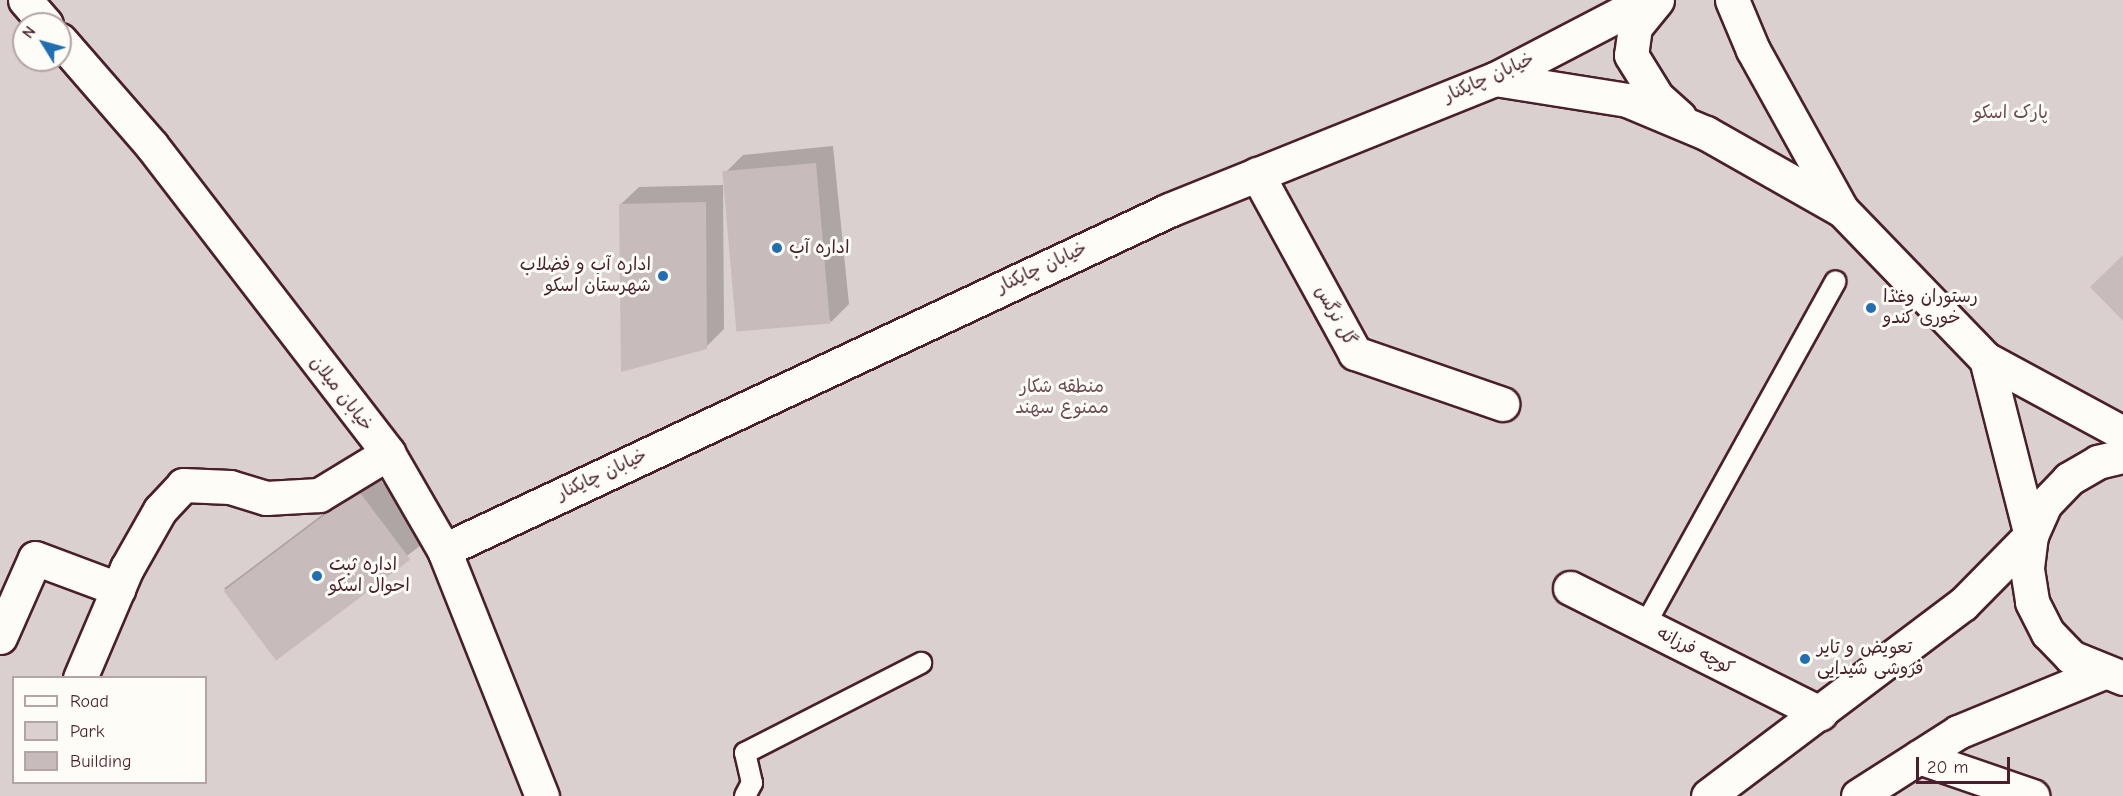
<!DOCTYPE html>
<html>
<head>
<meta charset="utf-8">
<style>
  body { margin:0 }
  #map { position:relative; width:2123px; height:796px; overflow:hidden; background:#f2efeb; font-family:"Comic Neue","Playpen Sans Arabic",sans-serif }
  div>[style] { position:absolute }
  .green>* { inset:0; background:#d9d0cf }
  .shadow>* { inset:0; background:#0003; transform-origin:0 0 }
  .building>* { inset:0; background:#c8bbbb; transform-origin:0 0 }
  .roads { filter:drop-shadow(2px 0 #4a1f2b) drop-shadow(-2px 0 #4a1f2b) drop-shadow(0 2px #4a1f2b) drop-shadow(0 -2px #4a1f2b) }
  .lane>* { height:20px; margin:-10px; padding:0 10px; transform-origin:10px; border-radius:10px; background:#fdfcf7 }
  .street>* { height:33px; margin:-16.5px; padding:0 16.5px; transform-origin:16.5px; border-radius:16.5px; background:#fdfcf7 }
  .secondary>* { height:33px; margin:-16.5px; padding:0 16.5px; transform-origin:16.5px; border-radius:16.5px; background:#fdfcf7 }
  .primary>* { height:33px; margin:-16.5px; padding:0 16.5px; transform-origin:16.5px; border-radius:16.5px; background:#fdfcf7 }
  .dots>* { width:16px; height:16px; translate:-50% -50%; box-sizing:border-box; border:3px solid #fdfcf7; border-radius:50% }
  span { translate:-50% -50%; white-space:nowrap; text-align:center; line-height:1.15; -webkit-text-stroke:6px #fdfcf7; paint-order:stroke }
  .street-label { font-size:18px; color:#4a1f2b }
  .park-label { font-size:18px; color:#6e4b54 }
  .poi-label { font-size:18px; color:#4a1f2b }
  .left { translate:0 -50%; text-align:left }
  .right { translate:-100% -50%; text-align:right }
  .legend { position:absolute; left:12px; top:676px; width:195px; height:108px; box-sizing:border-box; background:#fdfcf7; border:2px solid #b5a4a5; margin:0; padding:8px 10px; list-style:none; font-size:18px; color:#4a1f2b }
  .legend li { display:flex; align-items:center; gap:12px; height:30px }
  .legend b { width:30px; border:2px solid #b5a4a5 }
  .north { position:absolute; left:12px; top:12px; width:60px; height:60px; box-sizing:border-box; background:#fdfcf7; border:2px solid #b5a4a5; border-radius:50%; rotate:307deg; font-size:16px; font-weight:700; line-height:24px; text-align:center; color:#4a1f2b }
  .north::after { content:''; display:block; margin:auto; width:21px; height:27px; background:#1f6fb2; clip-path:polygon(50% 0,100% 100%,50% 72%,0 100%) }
  .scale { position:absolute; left:1916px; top:757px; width:94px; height:27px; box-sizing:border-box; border:3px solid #4a1f2b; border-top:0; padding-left:8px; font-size:18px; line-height:21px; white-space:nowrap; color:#4a1f2b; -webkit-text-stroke:4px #fdfcf7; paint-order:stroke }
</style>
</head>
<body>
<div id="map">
  <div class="green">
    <i style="clip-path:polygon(evenodd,0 0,2123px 0,2123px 796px,0 796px,0 0,24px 24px,60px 24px,60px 60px,24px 60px,24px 24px,0 0,14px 678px,206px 678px,206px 782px,14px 782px,14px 678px)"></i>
  </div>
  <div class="shadow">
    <i style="clip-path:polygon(833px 146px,849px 304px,831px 322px,725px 173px,743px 155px)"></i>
    <i style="clip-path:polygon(723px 185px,724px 329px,706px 347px,621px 204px,639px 187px)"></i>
    <i style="left:376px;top:474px;width:84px;height:190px;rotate:53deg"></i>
  </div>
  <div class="building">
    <i style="left:816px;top:163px;width:161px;height:94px;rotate:85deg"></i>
    <i style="clip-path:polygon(706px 202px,707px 349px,621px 372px,619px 204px)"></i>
    <i style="clip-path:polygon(2123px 255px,2123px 321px,2090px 287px)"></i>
    <i style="left:358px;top:490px;width:87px;height:168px;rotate:53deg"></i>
  </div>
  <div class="roads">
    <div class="lane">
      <i style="left:1645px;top:625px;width:393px;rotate:-61deg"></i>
      <i style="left:745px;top:796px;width:15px;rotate:-62deg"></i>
      <i style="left:752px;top:783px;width:31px;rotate:-103deg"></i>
      <i style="left:745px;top:753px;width:198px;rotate:-27.1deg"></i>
    </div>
    <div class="street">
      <i style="left:1257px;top:174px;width:204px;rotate:61.3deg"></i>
      <i style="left:1355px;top:353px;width:156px;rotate:19.1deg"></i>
      <i style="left:1570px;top:588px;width:280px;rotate:26.6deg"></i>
      <i style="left:0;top:637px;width:86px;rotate:-66.1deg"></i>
      <i style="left:35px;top:558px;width:89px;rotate:20.5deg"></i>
      <i style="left:80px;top:678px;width:120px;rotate:-66.9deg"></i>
      <i style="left:127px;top:568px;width:67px;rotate:-60.4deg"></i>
      <i style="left:160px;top:510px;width:34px;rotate:-47deg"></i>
      <i style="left:183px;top:485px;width:47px;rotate:2.4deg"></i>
      <i style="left:230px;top:487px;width:38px;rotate:17deg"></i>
      <i style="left:266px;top:498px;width:53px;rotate:-3.2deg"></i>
      <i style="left:319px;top:495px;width:81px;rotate:-31.3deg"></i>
      <i style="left:1919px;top:757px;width:120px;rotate:19deg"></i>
    </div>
    <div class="secondary">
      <i style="left:25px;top:0;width:32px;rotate:49deg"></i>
      <i style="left:1657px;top:0;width:35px;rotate:129deg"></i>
      <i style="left:1635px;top:27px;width:28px;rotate:98deg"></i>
      <i style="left:1631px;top:55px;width:49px;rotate:58.2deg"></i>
      <i style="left:1657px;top:97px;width:30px;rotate:42deg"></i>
      <i style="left:1732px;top:0;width:54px;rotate:67.2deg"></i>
      <i style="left:1753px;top:50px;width:182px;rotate:61deg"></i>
      <i style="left:1841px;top:209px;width:209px;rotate:46deg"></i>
      <i style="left:1986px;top:359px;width:156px;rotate:28.4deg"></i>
      <i style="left:60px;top:40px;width:140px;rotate:49deg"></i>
      <i style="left:152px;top:146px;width:387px;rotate:52.4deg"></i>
      <i style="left:388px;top:453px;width:112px;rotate:60deg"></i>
      <i style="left:444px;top:550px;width:265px;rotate:68.3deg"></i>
      <i style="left:1495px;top:79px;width:134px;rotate:9deg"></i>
      <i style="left:1627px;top:100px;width:86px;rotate:22.7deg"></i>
      <i style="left:1706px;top:133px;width:154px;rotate:29.6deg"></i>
      <i style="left:1986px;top:359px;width:182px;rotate:75.7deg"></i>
      <i style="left:444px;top:550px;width:801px;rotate:-25.12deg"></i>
      <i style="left:1169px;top:210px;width:351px;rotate:-21.9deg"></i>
      <i style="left:1495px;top:79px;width:171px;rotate:-27.5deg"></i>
    </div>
    <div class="primary">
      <i style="left:2123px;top:456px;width:26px;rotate:167deg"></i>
      <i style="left:2098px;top:462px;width:34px;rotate:150deg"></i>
      <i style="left:2069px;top:479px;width:35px;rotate:134deg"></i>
      <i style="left:2045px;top:504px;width:34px;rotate:114deg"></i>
      <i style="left:2031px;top:535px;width:34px;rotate:97deg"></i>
      <i style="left:2027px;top:569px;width:33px;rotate:81deg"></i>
      <i style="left:2032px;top:602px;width:35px;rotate:63deg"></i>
      <i style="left:2048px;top:633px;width:33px;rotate:46deg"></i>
      <i style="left:2071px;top:657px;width:56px;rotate:22deg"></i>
      <i style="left:1708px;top:796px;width:319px;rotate:-37deg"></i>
      <i style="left:1963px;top:604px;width:97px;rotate:-45.4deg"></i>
      <i style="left:1858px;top:796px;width:119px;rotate:-32.6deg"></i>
      <i style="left:1958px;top:732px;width:155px;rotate:-22.4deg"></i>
    </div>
  </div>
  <div class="dots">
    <i style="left:777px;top:248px;background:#1f6fb2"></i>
    <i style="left:663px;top:276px;background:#1f6fb2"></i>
    <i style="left:1871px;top:308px;background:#1f6fb2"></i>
    <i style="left:317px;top:576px;background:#1f6fb2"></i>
    <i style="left:1805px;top:659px;background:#1f6fb2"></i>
  </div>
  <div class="street-label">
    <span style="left:1489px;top:78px;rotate:-24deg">خیابان چایکنار</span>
    <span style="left:1042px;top:268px;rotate:-25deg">خیابان چایکنار</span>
    <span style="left:1335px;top:316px;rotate:61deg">گل نرگس</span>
    <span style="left:341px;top:394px;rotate:52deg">خیابان میلان</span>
    <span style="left:602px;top:475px;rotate:-25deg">خیابان چایکنار</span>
    <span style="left:1695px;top:651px;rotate:27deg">کوچه فرزانه</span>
  </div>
  <div class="park-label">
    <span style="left:2011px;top:113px">پارک اسکو</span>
    <span style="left:1062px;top:398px">منطقه شکار<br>ممنوع سهند</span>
  </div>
  <div class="poi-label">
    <span class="left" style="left:789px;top:248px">اداره آب</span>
    <span class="right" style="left:651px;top:276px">اداره آب و فضلاب<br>شهرستان اسکو</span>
    <span class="left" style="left:1883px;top:308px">رستوران وغذا<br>خوری کندو</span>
    <span class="left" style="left:329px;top:576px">اداره ثبت<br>احوال اسکو</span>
    <span class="left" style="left:1817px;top:659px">تعویض و تایر<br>فروشی شیدایی</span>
  </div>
  <ul class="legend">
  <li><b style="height:8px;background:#fdfcf7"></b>Road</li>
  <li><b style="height:16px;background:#d9d0cf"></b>Park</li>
  <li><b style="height:16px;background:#c8bbbb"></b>Building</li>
  </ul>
  <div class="north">N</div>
  <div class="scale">20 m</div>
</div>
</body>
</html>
